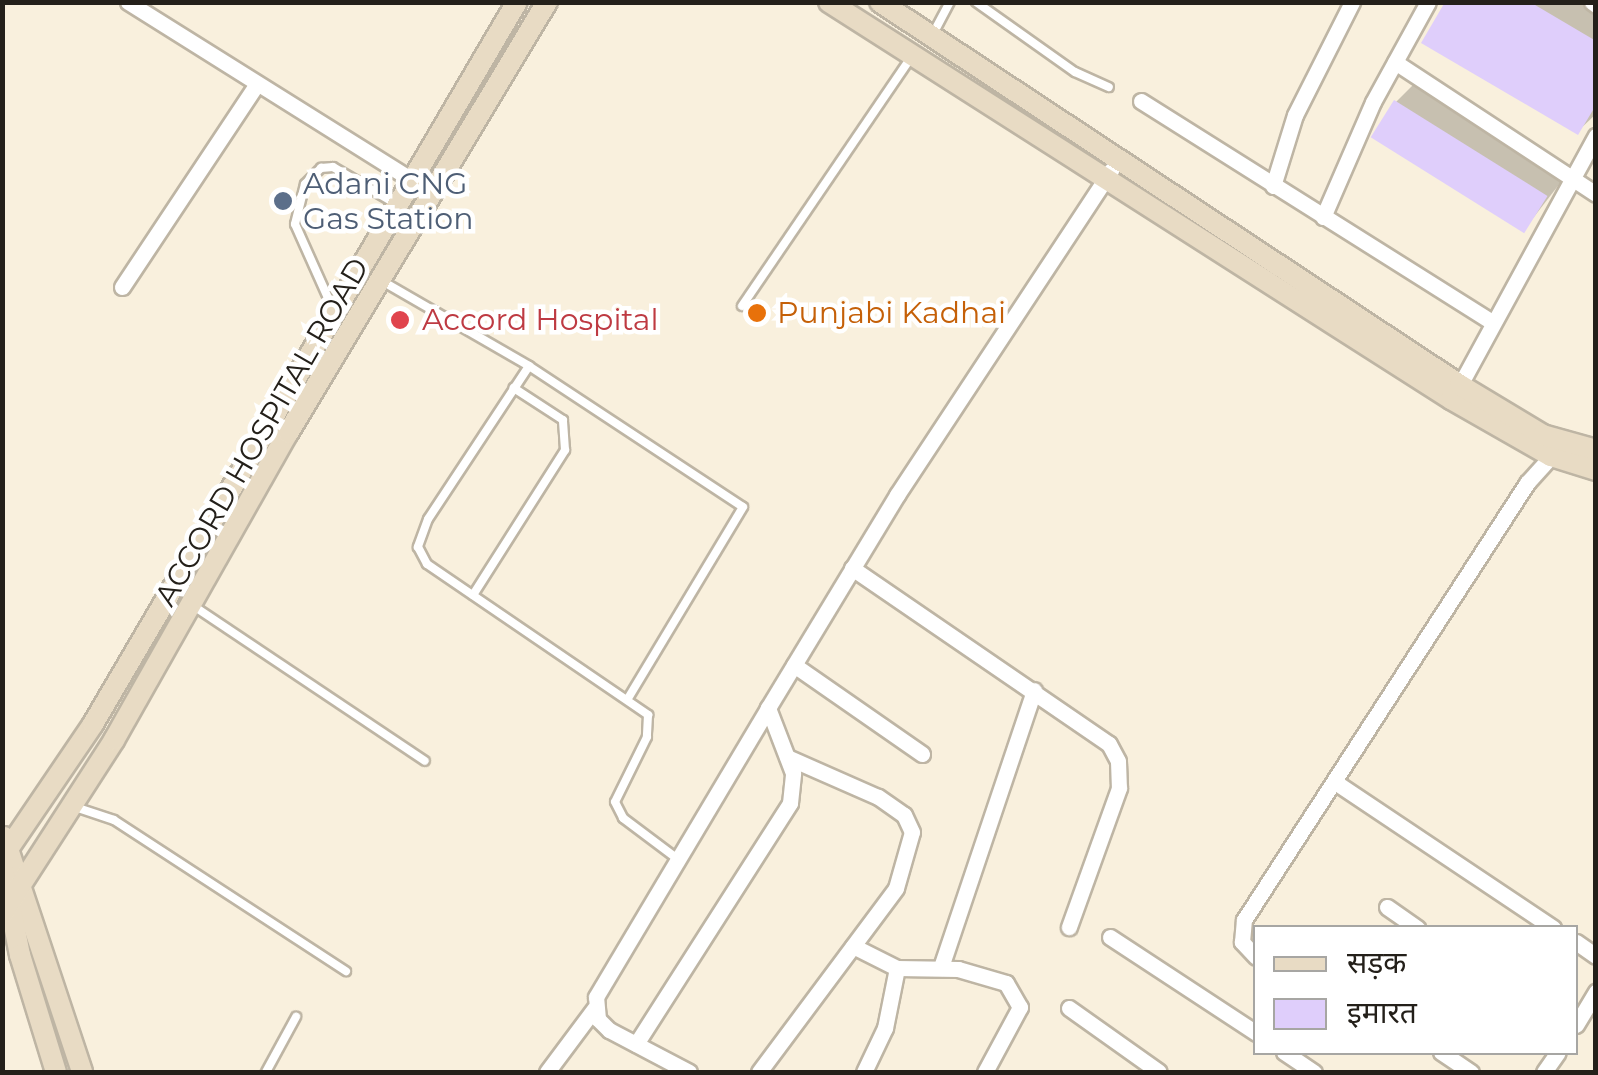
<!DOCTYPE html>
<html>
<head>
<meta charset="utf-8">
<style>
  body { margin:0 }
  #map { position:relative; width:1598px; height:1075px; overflow:hidden; background:#f9f0dd; font-family:Montserrat,"Noto Sans Devanagari",sans-serif }
  div>[style] { position:absolute }
  .shadow>* { inset:0; background:#0003 }
  .building>* { inset:0; background:#dfcefb; transform-origin:0 0 }
  .roads { filter:drop-shadow(2px 0 #beb5a4) drop-shadow(-2px 0 #beb5a4) drop-shadow(0 2px #beb5a4) drop-shadow(0 -2px #beb5a4) }
  .lane>* { height:8px; margin:-4px; padding:0 4px; transform-origin:4px; border-radius:4px; background:#fff }
  .street>* { height:15px; margin:-7.5px; padding:0 7.5px; transform-origin:7.5px; border-radius:7.5px; background:#fff }
  .secondary>* { height:20px; margin:-10px; padding:0 10px; transform-origin:10px; border-radius:10px; background:#e8dbc4 }
  .dots>* { width:28px; height:28px; translate:-50% -50%; box-sizing:border-box; border:5px solid #fff; border-radius:50% }
  span { translate:-50% -50%; white-space:nowrap; text-align:center; line-height:1.15; -webkit-text-stroke:9px #fff; paint-order:stroke }
  .service-label { font-size:30px; color:#4e5e75 }
  .left { translate:0 -50%; text-align:left }
  .food-label { font-size:30px; color:#c56008 }
  .health-label { font-size:30px; color:#be3a42 }
  .street-label { font-size:30px; color:#24201a }
  .frame { position:absolute; inset:0; border:5px solid #24201a; pointer-events:none }
  .legend { position:absolute; left:1253px; top:925px; width:325px; height:130px; box-sizing:border-box; background:#fff; border:2px solid #a7a6a3; margin:0; padding:12px 18px; list-style:none; font-size:30px; color:#24201a }
  .legend li { display:flex; align-items:center; gap:20px; height:50px }
  .legend b { width:50px; border:2px solid #a7a6a3 }
</style>
</head>
<body>
<div id="map">
  <div class="shadow">
    <i style="clip-path:polygon(1448px 2px,1596px 5px,1596px 114px,1577px 132px)"></i>
    <i style="clip-path:polygon(1419px 79px,1568px 173px,1523px 231px,1396px 102px)"></i>
  </div>
  <div class="building">
    <i style="clip-path:polygon(1445px 2px,1530px 2px,1596px 41px,1596px 105px,1578px 135px,1421px 43px)"></i>
    <i style="left:1394px;top:100px;width:181px;height:44px;rotate:32deg"></i>
  </div>
  <div class="roads">
    <div class="lane">
      <i style="left:976px;top:2px;width:121px;rotate:35.3deg"></i>
      <i style="left:1075px;top:72px;width:37px;rotate:24deg"></i>
      <i style="left:934px;top:32px;width:34px;rotate:-62deg"></i>
      <i style="left:382px;top:281px;width:170px;rotate:30deg"></i>
      <i style="left:529px;top:366px;width:256px;rotate:33.4deg"></i>
      <i style="left:743px;top:507px;width:222px;rotate:121deg"></i>
      <i style="left:742px;top:306px;width:302px;rotate:-55.8deg"></i>
      <i style="left:333px;top:309px;width:93px;rotate:-114.1deg"></i>
      <i style="left:295px;top:224px;width:41px;rotate:-76deg"></i>
      <i style="left:305px;top:184px;width:23px;rotate:-45deg"></i>
      <i style="left:321px;top:168px;width:12px;rotate:-5deg"></i>
      <i style="left:333px;top:167px;width:75px;rotate:30.3deg"></i>
      <i style="left:529px;top:366px;width:183px;rotate:123.4deg"></i>
      <i style="left:428px;top:519px;width:30px;rotate:110deg"></i>
      <i style="left:418px;top:547px;width:19px;rotate:62deg"></i>
      <i style="left:427px;top:564px;width:268px;rotate:34.3deg"></i>
      <i style="left:648px;top:715px;width:22px;rotate:93deg"></i>
      <i style="left:647px;top:737px;width:72px;rotate:116.2deg"></i>
      <i style="left:615px;top:802px;width:18px;rotate:63deg"></i>
      <i style="left:623px;top:818px;width:65px;rotate:36.9deg"></i>
      <i style="left:473px;top:595px;width:172px;rotate:-57.6deg"></i>
      <i style="left:565px;top:450px;width:30px;rotate:-94deg"></i>
      <i style="left:563px;top:420px;width:59px;rotate:-146.9deg"></i>
      <i style="left:192px;top:605px;width:280px;rotate:33.8deg"></i>
      <i style="left:72px;top:806px;width:44px;rotate:18.4deg"></i>
      <i style="left:114px;top:820px;width:277px;rotate:33.1deg"></i>
      <i style="left:266px;top:1072px;width:63px;rotate:-61.4deg"></i>
    </div>
    <div class="street">
      <i style="left:128px;top:2px;width:333px;rotate:32.1deg"></i>
      <i style="left:1592px;top:2px;width:5px;rotate:37deg"></i>
      <i style="left:1395px;top:62px;width:240px;rotate:33.3deg"></i>
      <i style="left:1141px;top:101px;width:415px;rotate:32.2deg"></i>
      <i style="left:1273px;top:186px;width:74px;rotate:-72.8deg"></i>
      <i style="left:1295px;top:115px;width:127px;rotate:-63.2deg"></i>
      <i style="left:1323px;top:217px;width:125px;rotate:-66.5deg"></i>
      <i style="left:1373px;top:102px;width:114px;rotate:-61.2deg"></i>
      <i style="left:122px;top:287px;width:244px;rotate:-56.4deg"></i>
      <i style="left:1460px;top:385px;width:284px;rotate:-61.4deg"></i>
      <i style="left:852px;top:568px;width:311px;rotate:34.4deg"></i>
      <i style="left:1109px;top:744px;width:19px;rotate:62deg"></i>
      <i style="left:1118px;top:761px;width:27px;rotate:88deg"></i>
      <i style="left:1119px;top:788px;width:148px;rotate:109.8deg"></i>
      <i style="left:794px;top:665px;width:156px;rotate:34.8deg"></i>
      <i style="left:1338px;top:784px;width:259px;rotate:33.8deg"></i>
      <i style="left:1387px;top:907px;width:37px;rotate:35deg"></i>
      <i style="left:1110px;top:937px;width:175px;rotate:33.3deg"></i>
      <i style="left:1576px;top:942px;width:24px;rotate:35deg"></i>
      <i style="left:853px;top:946px;width:49px;rotate:26.6deg"></i>
      <i style="left:897px;top:968px;width:61px;rotate:0.9deg"></i>
      <i style="left:958px;top:969px;width:50px;rotate:16.3deg"></i>
      <i style="left:1006px;top:983px;width:28px;rotate:60deg"></i>
      <i style="left:1020px;top:1007px;width:74px;rotate:118.3deg"></i>
      <i style="left:1256px;top:957px;width:21px;rotate:-133deg"></i>
      <i style="left:1242px;top:942px;width:22px;rotate:-85deg"></i>
      <i style="left:1244px;top:920px;width:521px;rotate:-57.07deg"></i>
      <i style="left:1527px;top:483px;width:36px;rotate:-48deg"></i>
      <i style="left:941px;top:967px;width:292px;rotate:-71.4deg"></i>
      <i style="left:1069px;top:1008px;width:110px;rotate:35.4deg"></i>
      <i style="left:1576px;top:1025px;width:39px;rotate:-59deg"></i>
      <i style="left:636px;top:1044px;width:286px;rotate:-57.4deg"></i>
      <i style="left:790px;top:803px;width:30px;rotate:-84deg"></i>
      <i style="left:793px;top:773px;width:70px;rotate:-111deg"></i>
      <i style="left:768px;top:708px;width:249px;rotate:-58.8deg"></i>
      <i style="left:897px;top:495px;width:389px;rotate:-56.6deg"></i>
      <i style="left:1284px;top:1052px;width:36px;rotate:34deg"></i>
      <i style="left:1441px;top:1052px;width:36px;rotate:34deg"></i>
      <i style="left:547px;top:1072px;width:79px;rotate:-53.3deg"></i>
      <i style="left:689px;top:1072px;width:90px;rotate:-152.3deg"></i>
      <i style="left:609px;top:1030px;width:16px;rotate:-135deg"></i>
      <i style="left:598px;top:1019px;width:22px;rotate:-95deg"></i>
      <i style="left:596px;top:997px;width:336px;rotate:-59.2deg"></i>
      <i style="left:759px;top:1072px;width:229px;rotate:-53.3deg"></i>
      <i style="left:896px;top:888px;width:58px;rotate:-74.1deg"></i>
      <i style="left:912px;top:832px;width:19px;rotate:-115deg"></i>
      <i style="left:904px;top:815px;width:32px;rotate:-145deg"></i>
      <i style="left:878px;top:797px;width:99px;rotate:-156.3deg"></i>
      <i style="left:864px;top:1072px;width:49px;rotate:-64.5deg"></i>
      <i style="left:885px;top:1028px;width:61px;rotate:-78.7deg"></i>
      <i style="left:1544px;top:1072px;width:24px;rotate:-55deg"></i>
    </div>
    <div class="secondary">
      <i style="left:829px;top:2px;width:738px;rotate:32.55deg"></i>
      <i style="left:1451px;top:399px;width:115px;rotate:29.7deg"></i>
      <i style="left:1551px;top:456px;width:47px;rotate:17.3deg"></i>
      <i style="left:880px;top:2px;width:695px;rotate:33.44deg"></i>
      <i style="left:1460px;top:385px;width:97px;rotate:31.1deg"></i>
      <i style="left:1543px;top:435px;width:55px;rotate:15.8deg"></i>
      <i style="left:4px;top:837px;width:248px;rotate:71.6deg"></i>
      <i style="left:2px;top:858px;width:162px;rotate:-55.8deg"></i>
      <i style="left:93px;top:724px;width:837px;rotate:-59.58deg"></i>
      <i style="left:2px;top:865px;width:92px;rotate:78.7deg"></i>
      <i style="left:20px;top:955px;width:122px;rotate:72.9deg"></i>
      <i style="left:2px;top:914px;width:207px;rotate:-57.2deg"></i>
      <i style="left:114px;top:740px;width:353px;rotate:-60.5deg"></i>
      <i style="left:288px;top:433px;width:503px;rotate:-59deg"></i>
    </div>
  </div>
  <div class="dots">
    <i style="left:283px;top:201px;background:#5c6f8a"></i>
    <i style="left:757px;top:313px;background:#e8710a"></i>
    <i style="left:400px;top:320px;background:#e0444e"></i>
  </div>
  <div class="service-label">
    <span class="left" style="left:303px;top:201px">Adani CNG<br>Gas Station</span>
  </div>
  <div class="food-label">
    <span class="left" style="left:777px;top:313px">Punjabi Kadhai</span>
  </div>
  <div class="health-label">
    <span class="left" style="left:422px;top:320px">Accord Hospital</span>
  </div>
  <div class="street-label">
    <span style="left:262px;top:432px;rotate:-60deg">ACCORD HOSPITAL ROAD</span>
  </div>
  <div class="frame"></div>
  <ul class="legend">
  <li><b style="height:12px;background:#e8dbc4"></b>सड़क</li>
  <li><b style="height:28px;background:#dfcefb"></b>इमारत</li>
  </ul>
</div>
</body>
</html>
